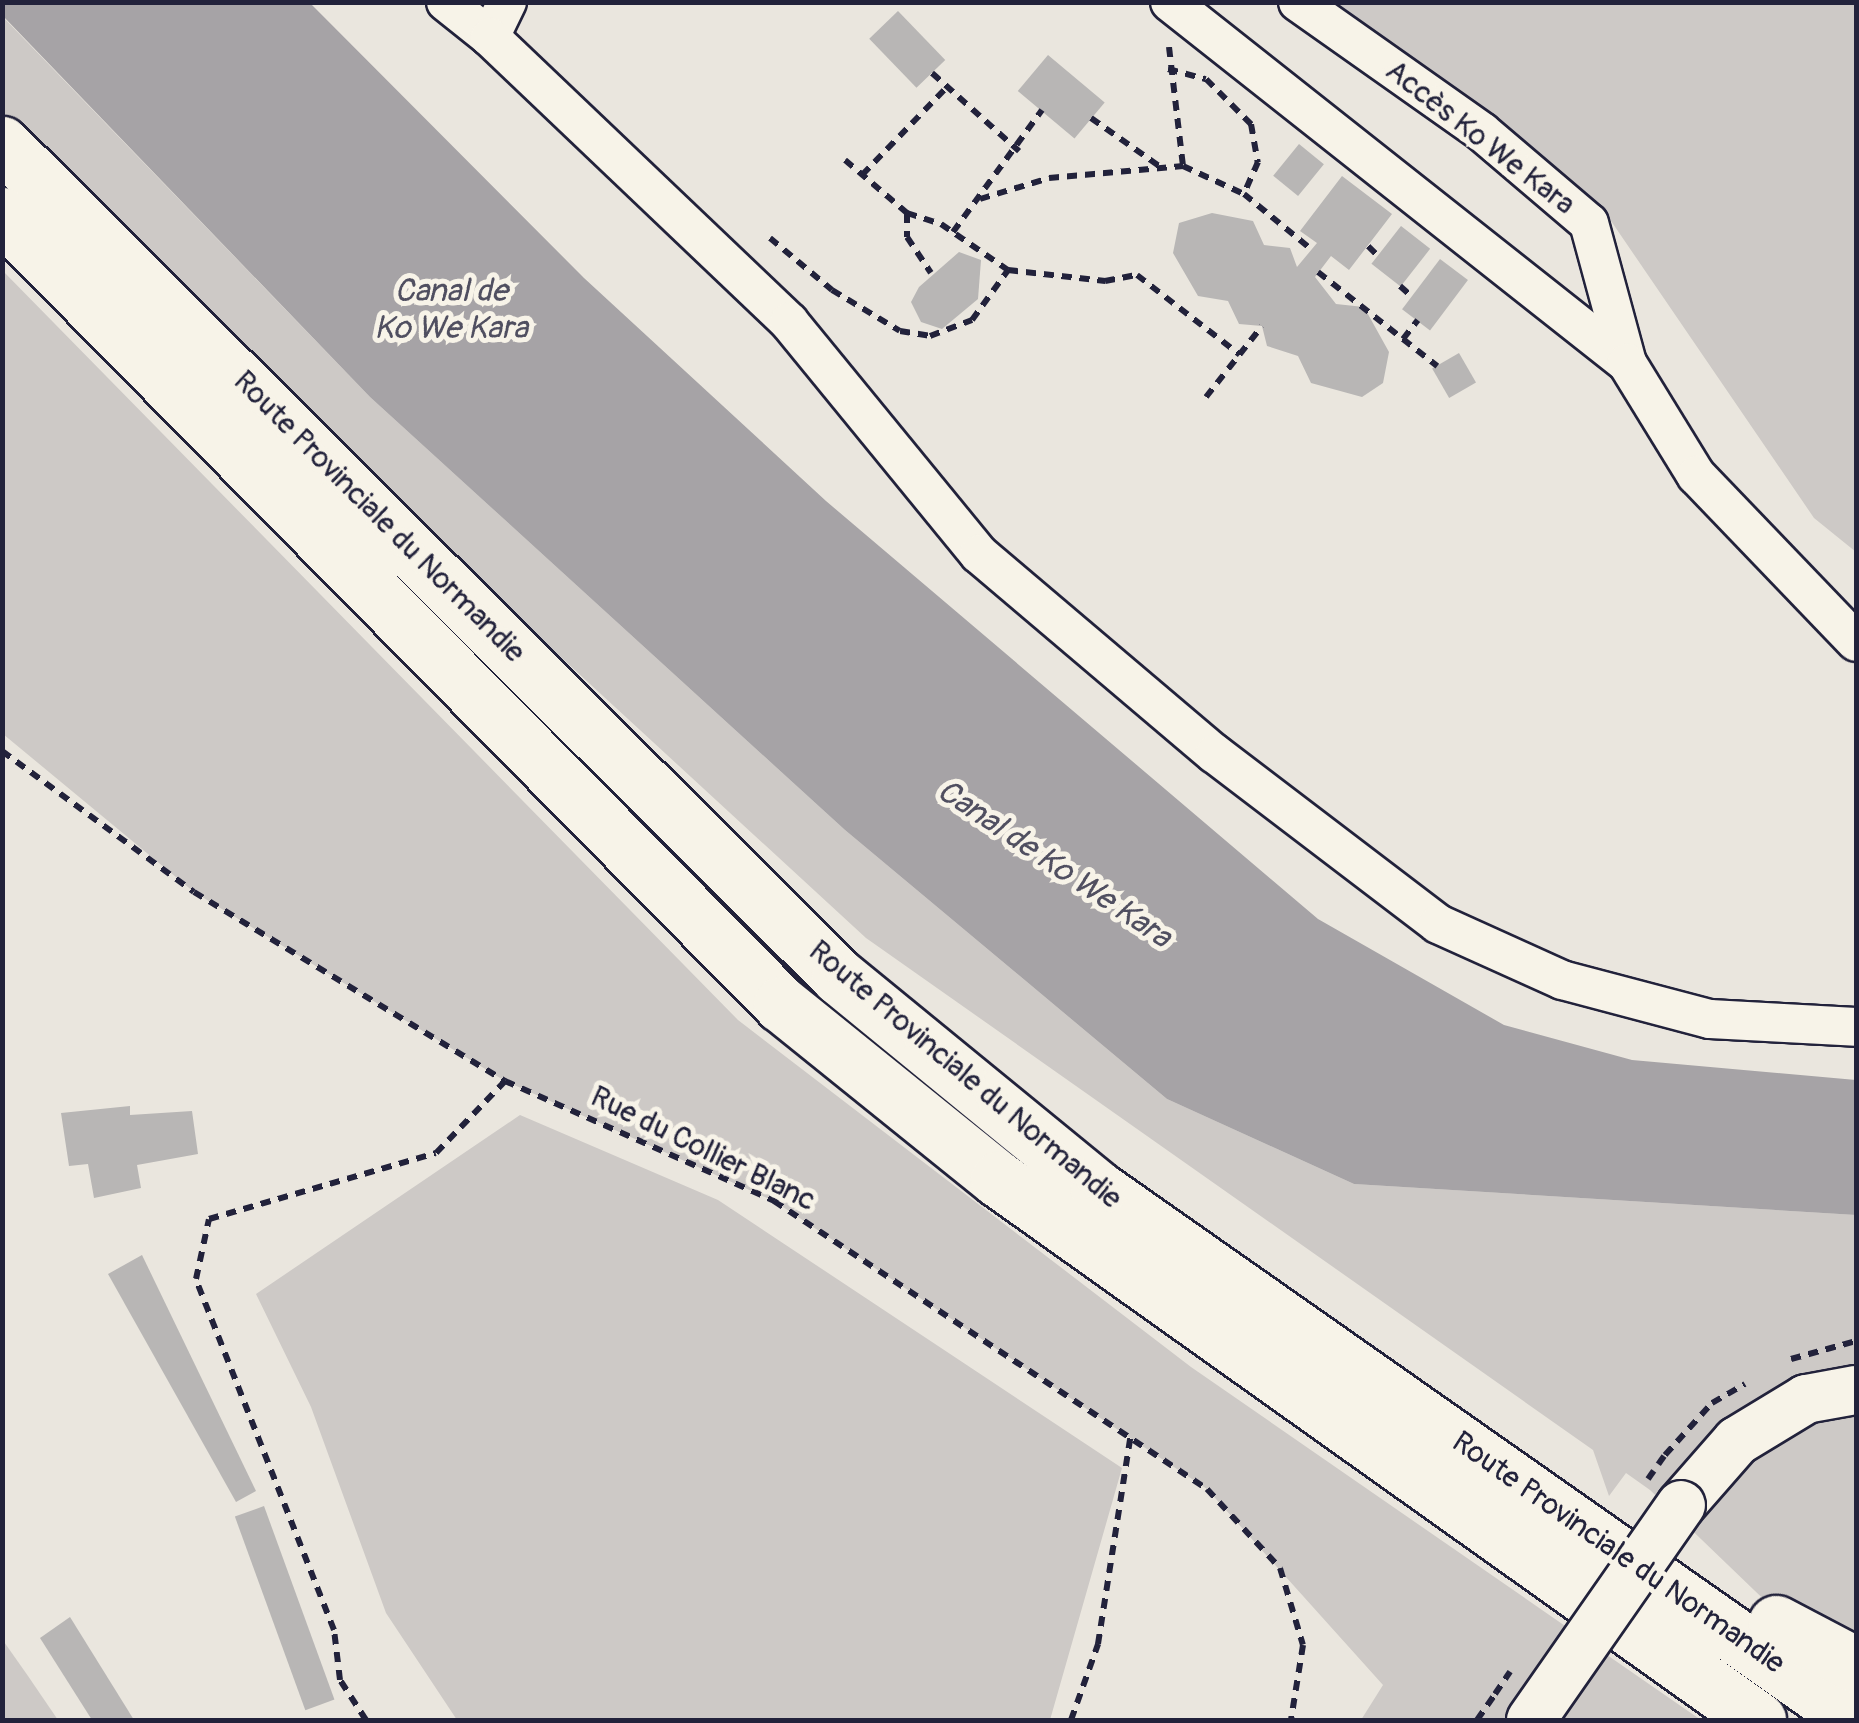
<!DOCTYPE html>
<html>
<head>
<meta charset="utf-8">
<style>
  body { margin:0 }
  #map { position:relative; width:1859px; height:1723px; overflow:hidden; background:#eae6de; font-family:Pangolin,sans-serif }
  div>[style] { position:absolute }
  .green>* { inset:0; background:#cdc9c6 }
  .water>* { inset:0; background:#a6a3a6 }
  .building>* { inset:0; background:#b8b6b5; transform-origin:0 0 }
  .path>* { height:6px; margin-top:-3px; transform-origin:0; background:repeating-linear-gradient(90deg,#22223b 0 10px,transparent 0 18px) }
  .roads { filter:drop-shadow(2px 0 #22223b) drop-shadow(-2px 0 #22223b) drop-shadow(0 2px #22223b) drop-shadow(0 -2px #22223b) }
  .minor>* { height:38px; margin:-19px; padding:0 19px; transform-origin:19px; border-radius:19px; background:#f7f3e8 }
  .major>* { height:48px; margin:-24px; padding:0 24px; transform-origin:24px; border-radius:24px; background:#f7f3e8 }
  .highway>* { height:55px; margin:-27.5px; padding:0 27.5px; transform-origin:27.5px; border-radius:27.5px; background:#f7f3e8 }
  .path-bridge>* { height:6px; margin-top:-3px; transform-origin:0; background:repeating-linear-gradient(90deg,#22223b 0 10px,transparent 0 18px) }
  .bridges { filter:drop-shadow(2px 0 #22223b) drop-shadow(-2px 0 #22223b) drop-shadow(0 2px #22223b) drop-shadow(0 -2px #22223b) }
  .major-bridge>* { height:48px; margin:-24px; padding:0 24px; transform-origin:24px; border-radius:24px; background:#f7f3e8 }
  span { translate:-50% -50%; white-space:nowrap; text-align:center; line-height:1.15; -webkit-text-stroke:10px #f7f3e8; paint-order:stroke }
  .street-label { font-size:30px; color:#22223b }
  .water-label { font-size:32px; color:#504f60; font-style:italic }
  .frame { position:absolute; inset:0; border:5px solid #22223b; pointer-events:none }
</style>
</head>
<body>
<div id="map">
  <div class="green">
    <i style="clip-path:polygon(1320px 3px,1856px 3px,1856px 552px,1814px 518px,1609px 218px)"></i>
    <i style="clip-path:polygon(2px 16px,370px 397px,845px 830px,1167px 1099px,1354px 1184px,1856px 1215px,1856px 1688px,1650px 1490px,1626px 1473px,1609px 1496px,1593px 1450px,866px 938px,3px 144px)"></i>
    <i style="clip-path:polygon(2px 270px,738px 1020px,1191px 1367px,1701px 1720px,1361px 1720px,1383px 1685px,1207px 1489px,774px 1201px,505px 1081px,194px 892px,3px 734px)"></i>
    <i style="clip-path:polygon(520px 1115px,718px 1200px,1122px 1468px,1050px 1720px,457px 1720px,386px 1613px,311px 1407px,256px 1294px)"></i>
    <i style="clip-path:polygon(2px 1639px,28px 1676px,58px 1720px,3px 1720px)"></i>
  </div>
  <div class="water">
    <i style="clip-path:polygon(3px 2px,310px 3px,584px 278px,826px 501px,1318px 919px,1504px 1025px,1632px 1060px,1856px 1080px,1856px 1215px,1354px 1184px,1167px 1099px,845px 830px,370px 397px,3px 16px)"></i>
  </div>
  <div class="building">
    <i style="left:898px;top:11px;width:68px;height:40px;rotate:46deg"></i>
    <i style="left:1048px;top:55px;width:74px;height:47px;rotate:40deg"></i>
    <i style="left:1299px;top:144px;width:32px;height:41px;rotate:39deg"></i>
    <i style="clip-path:polygon(1342px 176px,1392px 214px,1349px 270px,1331px 256px,1315px 277px,1336px 304px,1364px 307px,1389px 352px,1383px 383px,1362px 397px,1311px 383px,1298px 356px,1267px 346px,1262px 326px,1239px 324px,1228px 301px,1198px 296px,1173px 253px,1179px 223px,1212px 213px,1253px 221px,1264px 245px,1290px 248px,1297px 267px,1317px 243px,1300px 231px)"></i>
    <i style="left:1401px;top:226px;width:37px;height:48px;rotate:38deg"></i>
    <i style="clip-path:polygon(959px 252px,981px 260px,978px 299px,942px 329px,921px 322px,911px 302px,919px 287px)"></i>
    <i style="left:1440px;top:259px;width:35px;height:63px;rotate:37deg"></i>
    <i style="left:1459px;top:353px;width:34px;height:31px;rotate:60deg"></i>
    <i style="clip-path:polygon(130px 1106px,130px 1115px,192px 1111px,198px 1154px,137px 1165px,141px 1188px,94px 1198px,88px 1164px,69px 1166px,61px 1113px)"></i>
    <i style="clip-path:polygon(142px 1255px,256px 1491px,236px 1502px,108px 1274px)"></i>
    <i style="left:264px;top:1506px;width:206px;height:31px;rotate:70deg"></i>
    <i style="clip-path:polygon(70px 1617px,134px 1720px,92px 1720px,40px 1638px)"></i>
  </div>
  <div class="path">
    <i style="left:1169px;top:47px;width:120px;rotate:83.3deg"></i>
    <i style="left:1168px;top:69px;width:39px;rotate:15deg"></i>
    <i style="left:1206px;top:79px;width:64px;rotate:45deg"></i>
    <i style="left:1251px;top:124px;width:39px;rotate:80deg"></i>
    <i style="left:1258px;top:162px;width:35px;rotate:114deg"></i>
    <i style="left:932px;top:73px;width:117px;rotate:41.9deg"></i>
    <i style="left:1091px;top:118px;width:87px;rotate:35.2deg"></i>
    <i style="left:845px;top:160px;width:82px;rotate:40.5deg"></i>
    <i style="left:907px;top:213px;width:36px;rotate:18deg"></i>
    <i style="left:941px;top:224px;width:81px;rotate:34.5deg"></i>
    <i style="left:1008px;top:270px;width:98px;rotate:6.5deg"></i>
    <i style="left:1105px;top:281px;width:33px;rotate:-11deg"></i>
    <i style="left:1137px;top:275px;width:130px;rotate:37.8deg"></i>
    <i style="left:862px;top:175px;width:122px;rotate:-46deg"></i>
    <i style="left:980px;top:199px;width:72px;rotate:-16.9deg"></i>
    <i style="left:1049px;top:178px;width:135px;rotate:-5.1deg"></i>
    <i style="left:1183px;top:166px;width:67px;rotate:24.7deg"></i>
    <i style="left:1244px;top:194px;width:87px;rotate:39.4deg"></i>
    <i style="left:907px;top:213px;width:24px;rotate:90deg"></i>
    <i style="left:907px;top:237px;width:43px;rotate:56.3deg"></i>
    <i style="left:953px;top:232px;width:151px;rotate:-53.9deg"></i>
    <i style="left:770px;top:238px;width:81px;rotate:40deg"></i>
    <i style="left:832px;top:290px;width:79px;rotate:31.1deg"></i>
    <i style="left:900px;top:331px;width:30px;rotate:9deg"></i>
    <i style="left:930px;top:336px;width:45px;rotate:-20.9deg"></i>
    <i style="left:972px;top:320px;width:62px;rotate:-54.2deg"></i>
    <i style="left:1368px;top:246px;width:13px;rotate:45deg"></i>
    <i style="left:1318px;top:272px;width:152px;rotate:38.3deg"></i>
    <i style="left:1400px;top:286px;width:15px;rotate:42deg"></i>
    <i style="left:1403px;top:339px;width:24px;rotate:-52deg"></i>
    <i style="left:1206px;top:397px;width:90px;rotate:-51.7deg"></i>
    <i style="left:2px;top:751px;width:238px;rotate:36.3deg"></i>
    <i style="left:194px;top:892px;width:364px;rotate:31.3deg"></i>
    <i style="left:505px;top:1081px;width:295px;rotate:24deg"></i>
    <i style="left:774px;top:1201px;width:520px;rotate:33.63deg"></i>
    <i style="left:1207px;top:1489px;width:108px;rotate:47.3deg"></i>
    <i style="left:1280px;top:1568px;width:80px;rotate:73.4deg"></i>
    <i style="left:1303px;top:1645px;width:76px;rotate:99.1deg"></i>
    <i style="left:1791px;top:1359px;width:67px;rotate:-15.5deg"></i>
    <i style="left:1665px;top:1455px;width:70px;rotate:-47.9deg"></i>
    <i style="left:1712px;top:1403px;width:38px;rotate:-30deg"></i>
    <i style="left:366px;top:1720px;width:48px;rotate:-123deg"></i>
    <i style="left:340px;top:1680px;width:50px;rotate:-96.8deg"></i>
    <i style="left:334px;top:1630px;width:377px;rotate:-111.5deg"></i>
    <i style="left:196px;top:1279px;width:61px;rotate:-77.8deg"></i>
    <i style="left:209px;top:1219px;width:236px;rotate:-16.2deg"></i>
    <i style="left:436px;top:1153px;width:100px;rotate:-46.2deg"></i>
    <i style="left:1071px;top:1720px;width:81px;rotate:-70.4deg"></i>
    <i style="left:1098px;top:1644px;width:213px;rotate:-81.1deg"></i>
    <i style="left:1477px;top:1720px;width:32px;rotate:-55deg"></i>
  </div>
  <div class="roads">
    <div class="minor">
      <i style="left:446px;top:2px;width:56px;rotate:38.5deg"></i>
      <i style="left:507px;top:2px;width:39px;rotate:116deg"></i>
      <i style="left:490px;top:37px;width:413px;rotate:43.6deg"></i>
      <i style="left:789px;top:322px;width:300px;rotate:50.7deg"></i>
      <i style="left:979px;top:554px;width:309px;rotate:40.3deg"></i>
      <i style="left:1215px;top:754px;width:280px;rotate:37.3deg"></i>
      <i style="left:1438px;top:924px;width:136px;rotate:24.3deg"></i>
      <i style="left:1562px;top:980px;width:153px;rotate:14.8deg"></i>
      <i style="left:1710px;top:1019px;width:146px;rotate:3.1deg"></i>
      <i style="left:1170px;top:2px;width:582px;rotate:38.31deg"></i>
      <i style="left:1298px;top:2px;width:225px;rotate:35.2deg"></i>
      <i style="left:1482px;top:132px;width:140px;rotate:40.4deg"></i>
      <i style="left:1589px;top:223px;width:145px;rotate:74.8deg"></i>
      <i style="left:1627px;top:363px;width:132px;rotate:58.4deg"></i>
      <i style="left:1696px;top:475px;width:231px;rotate:46.2deg"></i>
    </div>
    <div class="major">
      <i style="left:1681px;top:1505px;width:85px;rotate:-48.8deg"></i>
      <i style="left:1737px;top:1441px;width:81px;rotate:-31.3deg"></i>
      <i style="left:1806px;top:1399px;width:51px;rotate:-10.2deg"></i>
    </div>
    <div class="highway">
      <i style="left:2px;top:144px;width:1181px;rotate:44.86deg"></i>
      <i style="left:839px;top:977px;width:335px;rotate:39.3deg"></i>
      <i style="left:1098px;top:1189px;width:925px;rotate:35.05deg"></i>
      <i style="left:2px;top:215px;width:1109px;rotate:45.37deg"></i>
      <i style="left:781px;top:1004px;width:279px;rotate:38.9deg"></i>
      <i style="left:998px;top:1179px;width:933px;rotate:35.44deg"></i>
      <i style="left:1776px;top:1623px;width:90px;rotate:27.7deg"></i>
    </div>
  </div>
  <div class="path-bridge">
    <i style="left:1648px;top:1479px;width:29px;rotate:-55deg"></i>
    <i style="left:1495px;top:1694px;width:27px;rotate:-56deg"></i>
  </div>
  <div class="bridges">
    <div class="major-bridge">
      <i style="left:1531px;top:1720px;width:262px;rotate:-55.1deg"></i>
    </div>
  </div>
  <div class="street-label">
    <span style="left:1480px;top:138px;rotate:38deg">Accès Ko We Kara</span>
    <span style="left:379px;top:517px;rotate:45deg">Route Provinciale du Normandie</span>
    <span style="left:965px;top:1075px;rotate:40deg">Route Provinciale du Normandie</span>
    <span style="left:703px;top:1149px;rotate:26deg">Rue du Collier Blanc</span>
    <span style="left:1618px;top:1553px;rotate:35deg">Route Provinciale du Normandie</span>
  </div>
  <div class="water-label">
    <span style="left:451px;top:310px">Canal de<br>Ko We Kara</span>
    <span style="left:1054px;top:864px;rotate:34deg">Canal de Ko We Kara</span>
  </div>
  <div class="frame"></div>
</div>
</body>
</html>
